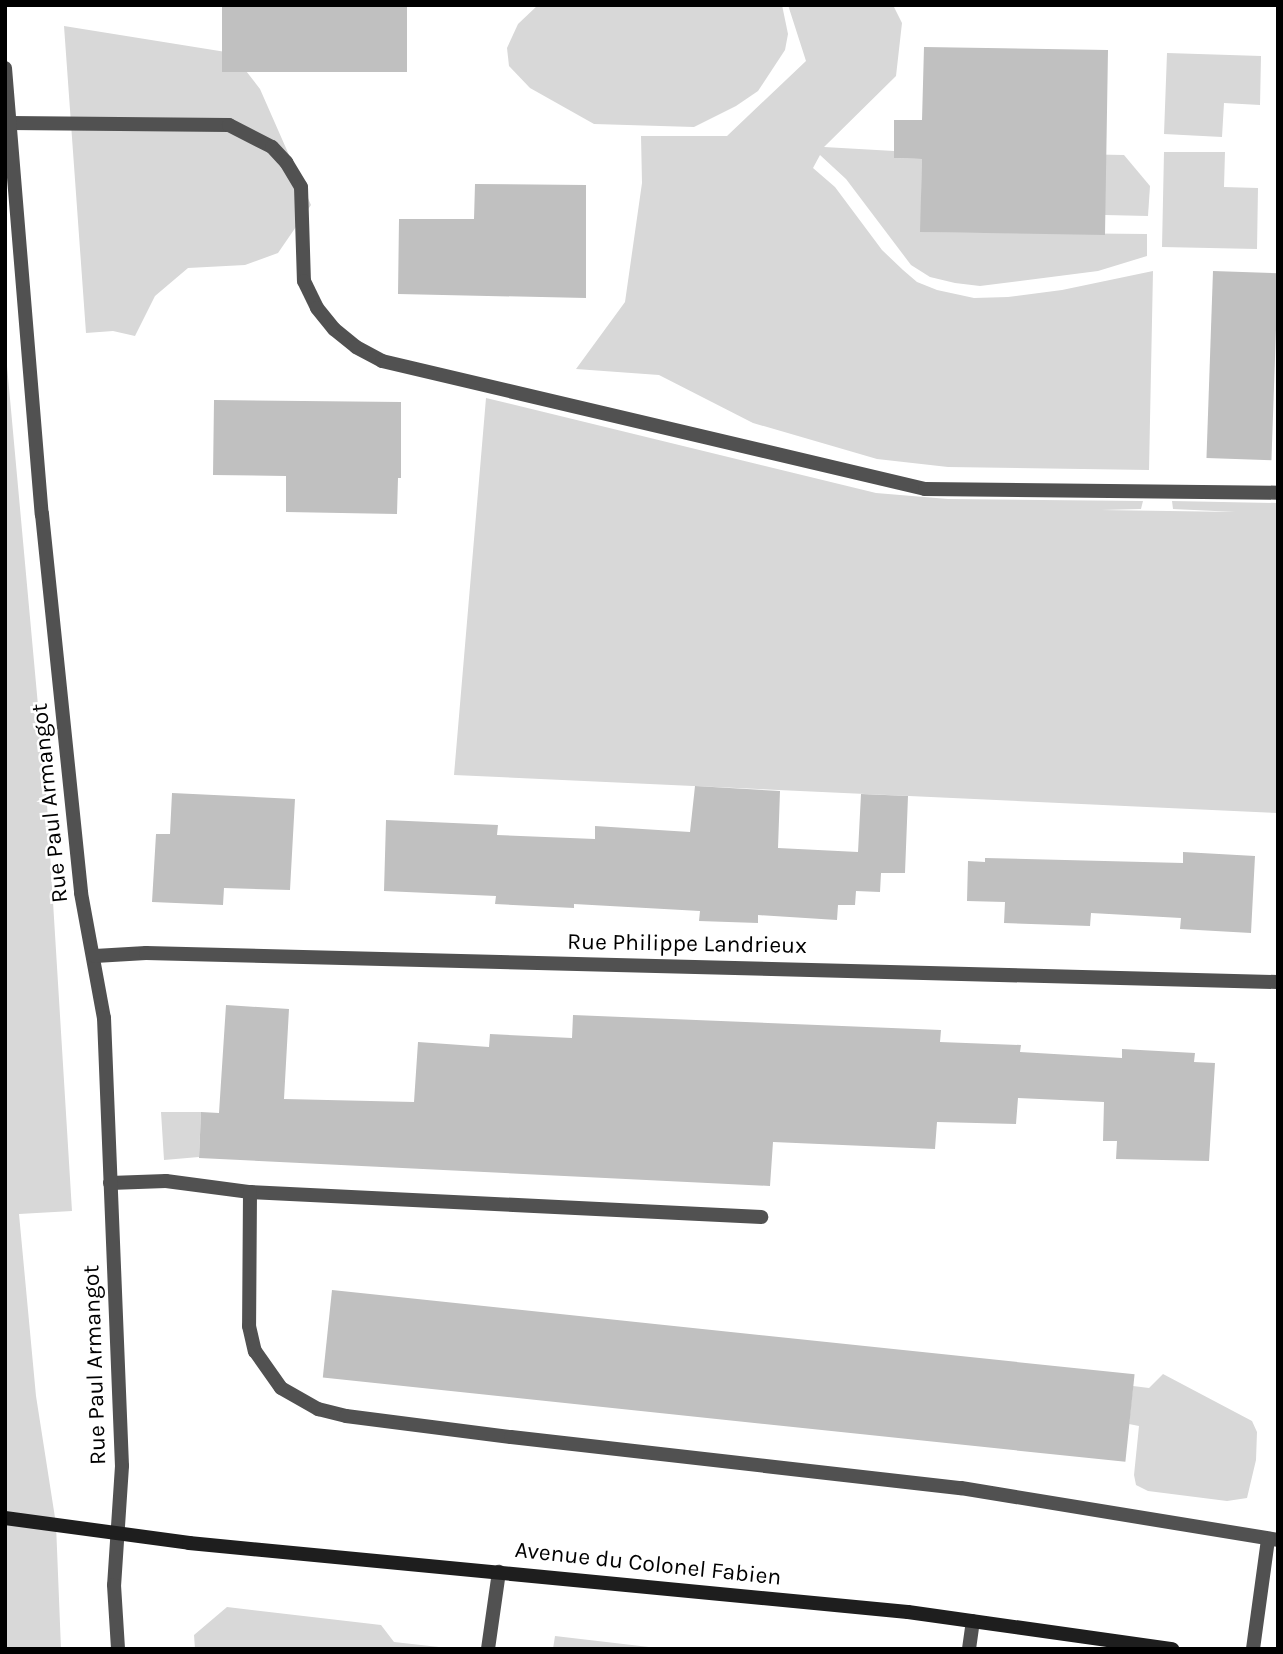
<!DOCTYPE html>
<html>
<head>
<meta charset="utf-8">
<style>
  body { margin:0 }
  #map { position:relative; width:1283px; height:1654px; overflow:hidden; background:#fff; font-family:Karla,sans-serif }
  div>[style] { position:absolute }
  .green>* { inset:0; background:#d8d8d8 }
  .building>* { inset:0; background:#c0c0c0; transform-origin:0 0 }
  .lane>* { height:14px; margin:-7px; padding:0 7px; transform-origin:7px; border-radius:7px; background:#515151 }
  .street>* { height:14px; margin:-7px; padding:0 7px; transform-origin:7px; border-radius:7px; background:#515151 }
  .secondary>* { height:14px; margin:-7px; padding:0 7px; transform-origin:7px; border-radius:7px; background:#1e1e1e }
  span { translate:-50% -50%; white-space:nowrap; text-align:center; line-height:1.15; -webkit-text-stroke:5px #fff; paint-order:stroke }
  .street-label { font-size:23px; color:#000 }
  .frame { position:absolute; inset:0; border:7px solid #000; pointer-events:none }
</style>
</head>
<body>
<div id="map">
  <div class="green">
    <i style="clip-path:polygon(538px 5px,782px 5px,788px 34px,785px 50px,758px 91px,736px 106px,694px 127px,594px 124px,530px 88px,509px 66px,507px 48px,518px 24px)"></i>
    <i style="clip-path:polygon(788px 5px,893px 5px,902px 23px,896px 76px,824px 147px,894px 151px,894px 158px,922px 159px,921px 232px,1147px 234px,1147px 256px,1098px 271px,980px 286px,955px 283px,930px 277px,911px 265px,846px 179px,820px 155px,813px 168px,835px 187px,882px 250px,903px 270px,917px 282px,937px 290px,974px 298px,1008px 297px,1062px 290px,1153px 271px,1149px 470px,948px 467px,877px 459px,753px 423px,659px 375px,576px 369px,625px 302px,642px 183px,641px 136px,727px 136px,806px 61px)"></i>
    <i style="clip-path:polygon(64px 26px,232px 53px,260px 89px,311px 205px,278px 253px,245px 265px,188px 268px,155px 296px,135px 336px,113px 331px,86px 333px)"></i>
    <i style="clip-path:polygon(1167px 53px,1261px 56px,1260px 105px,1224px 103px,1222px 137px,1164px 134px)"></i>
    <i style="clip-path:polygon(1164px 152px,1225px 152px,1224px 187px,1258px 188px,1257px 249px,1162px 247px)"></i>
    <i style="clip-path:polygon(1071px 154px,1124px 155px,1150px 186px,1148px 216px,1105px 215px)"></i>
    <i style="clip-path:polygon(5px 344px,47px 804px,72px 1211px,19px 1214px,36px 1396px,56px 1524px,61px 1649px,5px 1649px)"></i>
    <i style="clip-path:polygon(486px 398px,876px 493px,948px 499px,1143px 501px,1141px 509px,1101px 510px,1236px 512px,1173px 509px,1172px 501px,1278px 503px,1278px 813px,454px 775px)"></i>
    <i style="clip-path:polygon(161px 1112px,201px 1112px,199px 1157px,164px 1160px)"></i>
    <i style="clip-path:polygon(1163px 1374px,1252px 1421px,1257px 1432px,1256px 1460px,1247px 1498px,1227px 1501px,1148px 1491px,1136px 1485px,1134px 1475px,1139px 1426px,1129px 1424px,1133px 1386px,1149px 1388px)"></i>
    <i style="clip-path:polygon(227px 1607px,381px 1625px,394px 1642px,457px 1649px,195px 1649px,194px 1635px)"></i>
    <i style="clip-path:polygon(555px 1636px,666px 1649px,553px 1649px)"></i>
  </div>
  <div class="building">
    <i style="left:222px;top:5px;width:185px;height:67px"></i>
    <i style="clip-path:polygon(924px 47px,1108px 50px,1105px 235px,920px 232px,922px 159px,894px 158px,894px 120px,922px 120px)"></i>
    <i style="clip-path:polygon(475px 184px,586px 185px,586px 298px,398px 294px,399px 219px,474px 219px)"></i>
    <i style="left:1213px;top:271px;width:65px;height:187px;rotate:2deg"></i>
    <i style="clip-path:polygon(214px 400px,401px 402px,401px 478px,398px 478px,397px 514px,286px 512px,286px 476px,213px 475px)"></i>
    <i style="clip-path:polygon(695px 786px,780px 791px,778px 848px,858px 852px,861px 794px,908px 796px,905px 873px,881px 873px,880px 892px,856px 891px,855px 905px,838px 905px,837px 920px,758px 915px,758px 923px,699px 921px,700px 911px,574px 904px,574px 908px,495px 904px,496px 896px,384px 891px,386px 820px,498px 825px,497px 835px,595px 839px,595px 826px,690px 832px)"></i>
    <i style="clip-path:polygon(172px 793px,295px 799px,290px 890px,224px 888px,223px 905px,152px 902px,156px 834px,170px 834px)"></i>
    <i style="clip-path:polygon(1183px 852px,1255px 856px,1251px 933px,1180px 929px,1181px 918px,1091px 913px,1090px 926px,1004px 923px,1005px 902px,967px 901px,968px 861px,985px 862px,985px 858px,1183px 863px)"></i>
    <i style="clip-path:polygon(226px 1005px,289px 1009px,284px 1099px,414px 1102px,418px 1042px,489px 1047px,490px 1034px,572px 1038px,573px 1015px,941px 1030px,940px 1042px,1021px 1045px,1020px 1052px,1122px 1058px,1122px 1049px,1195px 1053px,1194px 1062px,1215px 1063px,1209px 1161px,1116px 1159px,1117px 1141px,1103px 1141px,1104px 1102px,1018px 1098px,1016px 1124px,937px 1122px,935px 1149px,773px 1142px,770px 1186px,199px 1158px,201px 1112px,219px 1113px)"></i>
    <i style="left:332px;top:1290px;width:807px;height:88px;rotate:6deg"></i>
  </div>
  <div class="lane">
    <i style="left:10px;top:123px;width:219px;rotate:0.5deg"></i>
    <i style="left:229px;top:125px;width:48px;rotate:27.1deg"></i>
    <i style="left:272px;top:147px;width:21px;rotate:47deg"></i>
    <i style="left:286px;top:162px;width:29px;rotate:59deg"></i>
    <i style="left:301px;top:187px;width:94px;rotate:88.2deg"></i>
    <i style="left:304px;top:281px;width:30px;rotate:64deg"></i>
    <i style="left:317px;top:308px;width:27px;rotate:51deg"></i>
    <i style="left:334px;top:329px;width:28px;rotate:39deg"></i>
    <i style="left:356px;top:347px;width:30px;rotate:28deg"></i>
    <i style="left:382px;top:361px;width:558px;rotate:13.26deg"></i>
    <i style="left:925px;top:489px;width:353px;rotate:0.6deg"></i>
    <i style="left:110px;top:1183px;width:56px;rotate:-2deg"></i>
    <i style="left:166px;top:1181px;width:85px;rotate:7.5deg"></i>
    <i style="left:250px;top:1192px;width:512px;rotate:2.8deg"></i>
    <i style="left:250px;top:1192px;width:134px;rotate:90.4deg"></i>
    <i style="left:249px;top:1326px;width:26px;rotate:77deg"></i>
    <i style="left:255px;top:1351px;width:45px;rotate:54.9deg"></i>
    <i style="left:281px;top:1388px;width:43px;rotate:29.6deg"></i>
    <i style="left:318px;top:1409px;width:29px;rotate:14deg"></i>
    <i style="left:346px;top:1416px;width:166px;rotate:7.3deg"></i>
    <i style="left:511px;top:1437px;width:453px;rotate:6.5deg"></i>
    <i style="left:961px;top:1488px;width:321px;rotate:9.3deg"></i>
    <i style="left:488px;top:1649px;width:78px;rotate:-81.9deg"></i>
    <i style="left:969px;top:1649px;width:28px;rotate:-82deg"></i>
    <i style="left:1253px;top:1649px;width:111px;rotate:-82.2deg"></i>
  </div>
  <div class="street">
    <i style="left:5px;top:68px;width:448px;rotate:85.3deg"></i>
    <i style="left:42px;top:514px;width:381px;rotate:84.1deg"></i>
    <i style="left:81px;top:893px;width:127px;rotate:79.6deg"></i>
    <i style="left:104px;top:1018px;width:448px;rotate:87.7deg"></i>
    <i style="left:122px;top:1466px;width:119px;rotate:93.8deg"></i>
    <i style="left:114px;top:1585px;width:64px;rotate:86.4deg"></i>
    <i style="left:95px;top:956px;width:51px;rotate:-3.4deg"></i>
    <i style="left:146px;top:953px;width:1132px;rotate:1.47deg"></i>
  </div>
  <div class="secondary">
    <i style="left:5px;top:1518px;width:186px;rotate:7.7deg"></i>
    <i style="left:189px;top:1543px;width:722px;rotate:5.48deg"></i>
    <i style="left:908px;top:1612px;width:267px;rotate:8deg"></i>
  </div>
  <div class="street-label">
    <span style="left:50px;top:803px;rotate:-96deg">Rue Paul Armangot</span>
    <span style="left:687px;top:944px;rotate:1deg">Rue Philippe Landrieux</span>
    <span style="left:95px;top:1365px;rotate:-92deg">Rue Paul Armangot</span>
    <span style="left:648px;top:1564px;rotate:6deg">Avenue du Colonel Fabien</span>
  </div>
  <div class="frame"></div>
</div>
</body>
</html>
